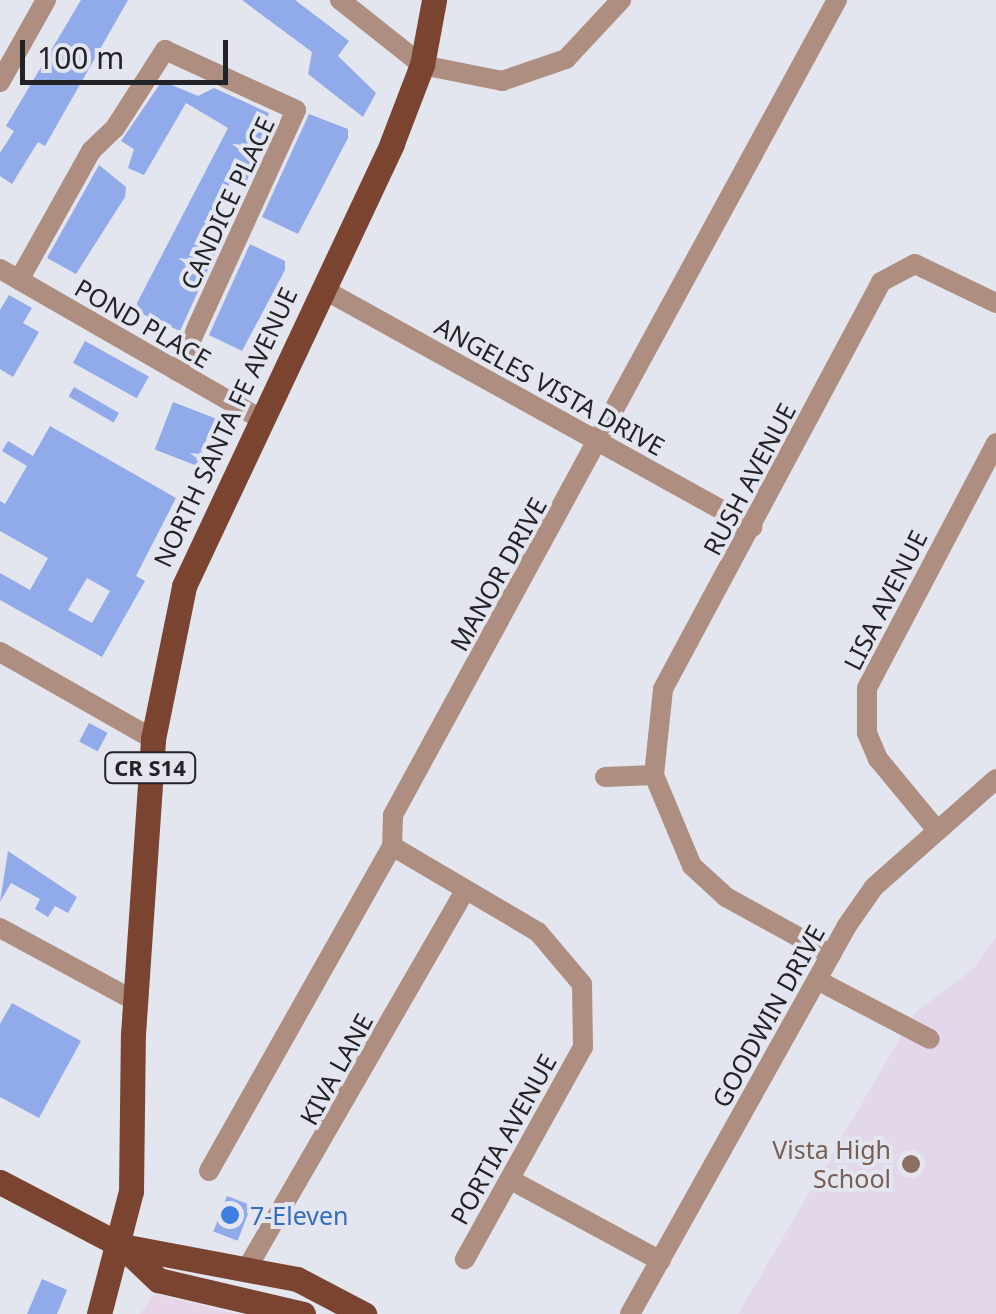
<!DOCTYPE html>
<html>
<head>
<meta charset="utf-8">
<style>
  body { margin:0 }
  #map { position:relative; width:996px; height:1314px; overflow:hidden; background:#e3e6ee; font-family:"Noto Sans",sans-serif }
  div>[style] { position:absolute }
  .commercial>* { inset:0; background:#e7d6e7 }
  .education>* { inset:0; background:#e3d7eb }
  .building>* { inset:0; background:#91aaea; transform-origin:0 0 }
  .minor>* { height:20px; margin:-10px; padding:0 10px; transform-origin:10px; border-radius:10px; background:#af8e82 }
  .major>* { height:25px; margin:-12.5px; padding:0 12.5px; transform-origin:12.5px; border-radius:12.5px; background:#7b4431 }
  .dots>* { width:28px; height:28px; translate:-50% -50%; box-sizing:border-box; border:5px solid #e3e6ee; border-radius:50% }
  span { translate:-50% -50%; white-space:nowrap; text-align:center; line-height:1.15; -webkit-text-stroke:8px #e3e6ee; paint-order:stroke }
  .shield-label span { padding:2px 8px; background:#e3e6ee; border:2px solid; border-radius:8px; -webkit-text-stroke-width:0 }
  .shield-label { font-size:22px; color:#222326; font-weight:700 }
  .street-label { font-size:25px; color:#222326 }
  .education-label { font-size:25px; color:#785e54 }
  .right { translate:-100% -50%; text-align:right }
  .shop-label { font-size:25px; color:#366cbe }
  .left { translate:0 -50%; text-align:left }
  .scale { position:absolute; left:20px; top:40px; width:208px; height:45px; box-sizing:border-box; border:5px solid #222326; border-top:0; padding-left:12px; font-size:30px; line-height:35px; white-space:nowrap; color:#222326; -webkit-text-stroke:8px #e3e6ee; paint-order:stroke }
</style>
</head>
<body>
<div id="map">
  <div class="commercial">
    <i style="clip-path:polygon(154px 1294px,237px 1314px,140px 1314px)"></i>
  </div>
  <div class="education">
    <i style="clip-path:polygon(996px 937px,996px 1314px,738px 1314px,915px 1013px,973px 969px)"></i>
  </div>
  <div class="building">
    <i style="clip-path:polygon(81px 0,128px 0,45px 146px,38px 142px,12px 184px,0 176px,0 153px,14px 131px,6px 126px)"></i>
    <i style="clip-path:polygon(242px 0,295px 0,349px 41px,338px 56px,376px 93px,363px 117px,308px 74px,312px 52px)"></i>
    <i style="clip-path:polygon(162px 81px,198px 96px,214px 88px,269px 113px,244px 190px,230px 183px,206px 234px,221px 241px,180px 331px,138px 312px,137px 303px,228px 128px,186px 103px,144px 175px,128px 168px,134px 149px,121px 141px)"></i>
    <i style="clip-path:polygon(309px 114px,348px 129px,348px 138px,298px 234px,262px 217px)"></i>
    <i style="clip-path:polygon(99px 165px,126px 187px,125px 197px,76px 274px,47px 258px)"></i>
    <i style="clip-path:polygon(250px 244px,285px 261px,285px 270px,242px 351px,209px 335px)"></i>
    <i style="clip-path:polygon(9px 295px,32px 308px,23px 323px,39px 332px,13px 377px,0 369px,0 310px)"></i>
    <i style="left:85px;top:341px;width:73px;height:25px;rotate:29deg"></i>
    <i style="left:74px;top:387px;width:52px;height:11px;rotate:30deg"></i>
    <i style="left:173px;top:402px;width:45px;height:51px;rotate:21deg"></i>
    <i style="clip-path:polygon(evenodd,50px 426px,176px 498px,136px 576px,145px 581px,102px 657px,0 600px,0 573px,30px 590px,48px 558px,0 531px,0 501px,5px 504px,27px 466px,2px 451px,8px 441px,33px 456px,50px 426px,87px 578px,110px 591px,92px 623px,68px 610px,87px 578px)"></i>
    <i style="left:89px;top:723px;width:21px;height:21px;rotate:28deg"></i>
    <i style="clip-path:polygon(8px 851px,77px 897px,68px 913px,55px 906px,48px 917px,35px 909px,40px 899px,11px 883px,0 902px)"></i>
    <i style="clip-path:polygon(12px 1003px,81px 1041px,39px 1118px,0 1097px,0 1024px)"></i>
    <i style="left:227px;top:1196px;width:26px;height:38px;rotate:21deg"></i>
    <i style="clip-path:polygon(42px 1279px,67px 1290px,57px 1314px,27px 1314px)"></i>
  </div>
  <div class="minor">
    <i style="left:340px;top:0;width:105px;rotate:38.4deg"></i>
    <i style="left:422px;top:65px;width:82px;rotate:11.3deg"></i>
    <i style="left:502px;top:81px;width:68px;rotate:-19deg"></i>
    <i style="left:566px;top:59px;width:81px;rotate:-47deg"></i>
    <i style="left:0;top:82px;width:94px;rotate:-60.7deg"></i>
    <i style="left:0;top:269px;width:301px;rotate:29.9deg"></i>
    <i style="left:19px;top:280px;width:148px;rotate:-60.8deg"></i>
    <i style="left:91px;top:151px;width:33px;rotate:-44deg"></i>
    <i style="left:115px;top:128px;width:93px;rotate:-57.3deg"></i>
    <i style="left:165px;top:50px;width:144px;rotate:24.6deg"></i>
    <i style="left:296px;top:110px;width:287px;rotate:114.5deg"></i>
    <i style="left:323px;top:289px;width:491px;rotate:29deg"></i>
    <i style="left:0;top:652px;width:176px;rotate:29.6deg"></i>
    <i style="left:605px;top:777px;width:49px;rotate:-2.3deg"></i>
    <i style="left:936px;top:829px;width:91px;rotate:-129.6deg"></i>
    <i style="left:878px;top:759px;width:28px;rotate:-113deg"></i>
    <i style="left:867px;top:733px;width:45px;rotate:-90deg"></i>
    <i style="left:867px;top:688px;width:277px;rotate:-62.2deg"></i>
    <i style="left:392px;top:846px;width:169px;rotate:30.5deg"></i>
    <i style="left:538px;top:932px;width:68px;rotate:49.8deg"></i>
    <i style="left:582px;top:984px;width:63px;rotate:89.1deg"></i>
    <i style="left:583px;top:1047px;width:243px;rotate:119.1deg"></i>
    <i style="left:0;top:928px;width:153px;rotate:28.4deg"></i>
    <i style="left:831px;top:955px;width:120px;rotate:-151.1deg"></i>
    <i style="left:726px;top:897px;width:46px;rotate:-137.6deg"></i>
    <i style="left:692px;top:866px;width:99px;rotate:-112.7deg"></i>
    <i style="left:654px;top:775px;width:86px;rotate:-84deg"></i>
    <i style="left:663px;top:689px;width:462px;rotate:-61.8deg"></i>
    <i style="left:881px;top:282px;width:38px;rotate:-28deg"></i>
    <i style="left:915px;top:264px;width:90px;rotate:25.7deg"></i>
    <i style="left:817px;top:980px;width:127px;rotate:27.6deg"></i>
    <i style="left:209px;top:1171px;width:373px;rotate:-60.6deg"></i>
    <i style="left:392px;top:846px;width:31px;rotate:-88deg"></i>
    <i style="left:393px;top:815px;width:928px;rotate:-61.42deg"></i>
    <i style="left:511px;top:1180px;width:170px;rotate:28.4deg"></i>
    <i style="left:246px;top:1270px;width:439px;rotate:-60deg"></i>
    <i style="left:630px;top:1314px;width:443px;rotate:-60.8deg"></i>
    <i style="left:846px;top:927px;width:49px;rotate:-55deg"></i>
    <i style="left:874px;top:887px;width:163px;rotate:-41.5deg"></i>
  </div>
  <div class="major">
    <i style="left:0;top:1182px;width:138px;rotate:27.7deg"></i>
    <i style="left:122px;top:1246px;width:50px;rotate:43.4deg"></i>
    <i style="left:158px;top:1280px;width:149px;rotate:13.2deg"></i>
    <i style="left:122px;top:1246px;width:178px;rotate:10.7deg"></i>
    <i style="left:297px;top:1279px;width:76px;rotate:27.6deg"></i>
    <i style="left:99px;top:1314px;width:127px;rotate:-75.4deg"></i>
    <i style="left:131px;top:1191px;width:157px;rotate:-89.3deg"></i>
    <i style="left:133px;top:1034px;width:296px;rotate:-86.1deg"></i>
    <i style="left:153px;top:739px;width:156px;rotate:-78.5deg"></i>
    <i style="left:184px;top:586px;width:489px;rotate:-64.8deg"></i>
    <i style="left:392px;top:143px;width:84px;rotate:-69deg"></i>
    <i style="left:422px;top:65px;width:66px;rotate:-79.5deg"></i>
  </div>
  <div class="dots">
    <i style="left:911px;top:1164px;background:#8d6e63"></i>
    <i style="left:230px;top:1215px;background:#3f7fe0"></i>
  </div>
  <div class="shield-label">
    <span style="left:150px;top:768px">CR S14</span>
  </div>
  <div class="street-label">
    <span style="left:227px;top:203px;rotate:-65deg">CANDICE PLACE</span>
    <span style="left:143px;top:323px;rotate:30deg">POND PLACE</span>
    <span style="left:550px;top:386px;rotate:29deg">ANGELES VISTA DRIVE</span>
    <span style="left:225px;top:427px;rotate:-65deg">NORTH SANTA FE AVENUE</span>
    <span style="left:749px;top:479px;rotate:-62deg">RUSH AVENUE</span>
    <span style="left:498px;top:574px;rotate:-61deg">MANOR DRIVE</span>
    <span style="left:885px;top:600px;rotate:-63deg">LISA AVENUE</span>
    <span style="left:768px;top:1016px;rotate:-61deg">GOODWIN DRIVE</span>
    <span style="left:336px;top:1069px;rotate:-61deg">KIVA LANE</span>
    <span style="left:503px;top:1139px;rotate:-61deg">PORTIA AVENUE</span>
  </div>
  <div class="education-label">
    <span class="right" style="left:891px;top:1164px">Vista High<br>School</span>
  </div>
  <div class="shop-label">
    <span class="left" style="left:250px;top:1215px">7-Eleven</span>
  </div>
  <div class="scale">100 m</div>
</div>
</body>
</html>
